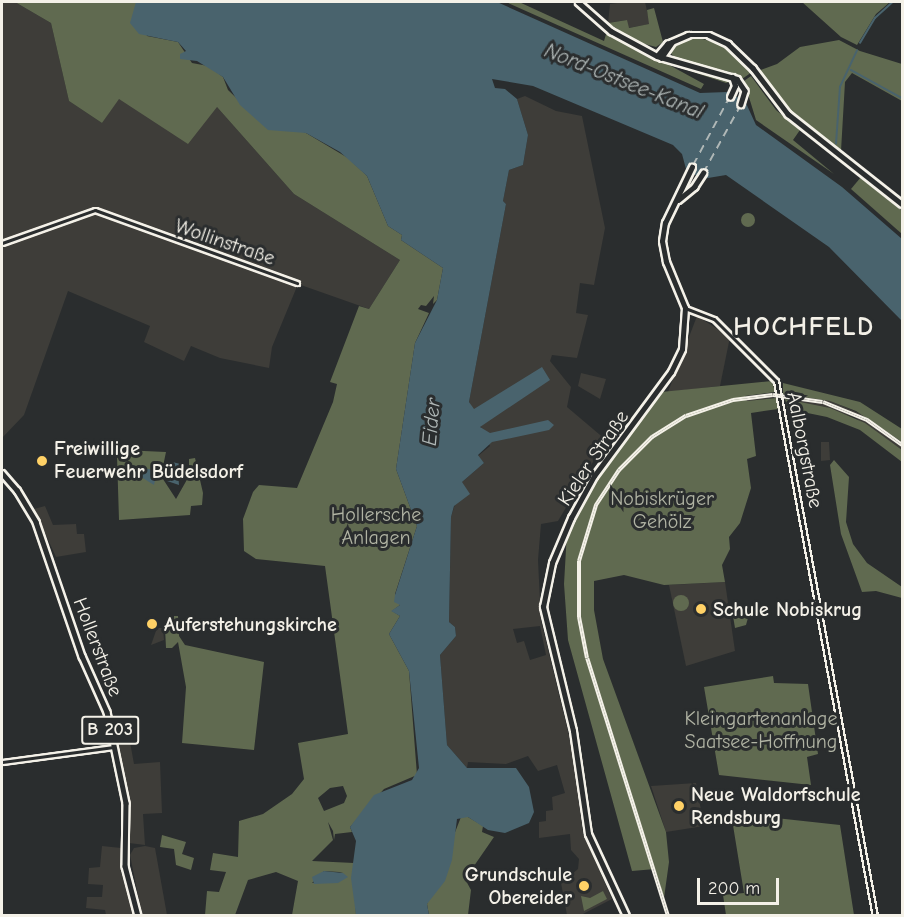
<!DOCTYPE html>
<html>
<head>
<meta charset="utf-8">
<style>
  body { margin:0 }
  #map { position:relative; width:904px; height:917px; overflow:hidden; background:#2a2d2e; font-family:"Comic Neue",sans-serif }
  div>[style] { position:absolute }
  .built>* { inset:0; background:#3e3d39 }
  .green>* { inset:0; background:#606a50 }
  .round { border-radius:50% }
  .water>* { inset:0; background:#49636d }
  .stream>* { height:1.5px; margin:-0.75px; padding:0 0.75px; transform-origin:0.75px; border-radius:0.75px; background:#49636d }
  .ferry>* { height:1.5px; margin-top:-0.75px; transform-origin:0; background:repeating-linear-gradient(90deg,#b0b8b7 0 8px,transparent 0 14px) }
  .roads { filter:drop-shadow(2px 0 #f4f1e8) drop-shadow(-2px 0 #f4f1e8) drop-shadow(0 2px #f4f1e8) drop-shadow(0 -2px #f4f1e8) }
  .minor>* { height:3px; margin:-1.5px; padding:0 1.5px; transform-origin:1.5px; border-radius:1.5px; background:#2a2d2e }
  .major>* { height:4.5px; margin:-2.25px; padding:0 2.25px; transform-origin:2.25px; border-radius:2.25px; background:#2a2d2e }
  .rail>* { height:4px; margin-top:-2px; transform-origin:0; background:repeating-linear-gradient(90deg,#2a2d2e 0 4.5px,#f4f1e8 0 9px); box-sizing:border-box; border-block:2px solid #f4f1e8 }
  .dots>* { width:16px; height:16px; translate:-50% -50%; box-sizing:border-box; border:3px solid #2a2d2e; border-radius:50% }
  span { translate:-50% -50%; white-space:nowrap; text-align:center; line-height:1.15; -webkit-text-stroke:6px #2a2d2e; paint-order:stroke }
  .shield-label span { padding:2px 4px; background:#2a2d2e; border:2px solid; border-radius:4px; -webkit-text-stroke-width:0 }
  .shield-label { font-size:18px; color:#f4f1e8; font-weight:700 }
  .street-label { font-size:20px; color:#f4f1e8 }
  .poi-label { font-size:20px; color:#f4f1e8; font-weight:700 }
  .left { translate:0 -50%; text-align:left }
  .right { translate:-100% -50%; text-align:right }
  .park-label { font-size:20px; color:#b1b4a4 }
  .water-label { font-size:21px; color:#b0b8b7; font-style:italic }
  .district-label { font-size:26px; color:#f4f1e8; font-weight:700; letter-spacing:1.5px }
  .frame { position:absolute; inset:0; border:3px solid #f4f1e8; pointer-events:none }
  .scale { position:absolute; left:697px; top:878px; width:82px; height:27px; box-sizing:border-box; border:3px solid #f4f1e8; border-top:0; padding-left:8px; font-size:18px; line-height:21px; white-space:nowrap; color:#f4f1e8; -webkit-text-stroke:4px #2a2d2e; paint-order:stroke }
</style>
</head>
<body>
<div id="map">
  <div class="built">
    <i style="clip-path:polygon(2px 2px,15px 2px,51px 23px,69px 101px,102px 123px,118px 99px,217px 107px,294px 194px,400px 260px,369px 309px,298px 284px,272px 347px,269px 368px,220px 358px,191px 346px,184px 361px,144px 342px,150px 326px,68px 291px,24px 415px,2px 438px)"></i>
    <i style="clip-path:polygon(624px 2px,645px 2px,650px 24px,628px 28px,626px 20px,608px 23px,610px 4px)"></i>
    <i style="clip-path:polygon(evenodd,525px 96px,556px 111px,582px 116px,605px 228px,594px 285px,580px 283px,576px 313px,588px 315px,577px 358px,552px 355px,550px 361px,571px 387px,567px 407px,606px 440px,558px 521px,541px 524px,538px 560px,541px 621px,571px 744px,583px 833px,612px 899px,581px 915px,567px 915px,561px 883px,578px 869px,579px 859px,571px 850px,570px 834px,539px 838px,539px 822px,546px 821px,546px 811px,553px 810px,552px 797px,565px 793px,557px 765px,538px 771px,528px 756px,506px 764px,468px 762px,467px 768px,447px 745px,440px 655px,456px 636px,455px 627px,449px 622px,451px 517px,462px 482px,484px 463px,478px 456px,490px 446px,469px 402px,506px 204px,503px 201px,509px 170px,523px 165px,528px 135px,517px 99px,525px 96px,540px 626px,546px 655px,530px 660px,524px 641px,517px 643px,513px 629px,540px 626px)"></i>
    <i style="clip-path:polygon(697px 316px,730px 337px,720px 386px,668px 392px)"></i>
    <i style="clip-path:polygon(581px 373px,606px 379px,600px 399px,578px 386px)"></i>
    <i style="clip-path:polygon(773px 393px,773px 398px,736px 403px,738px 397px)"></i>
    <i style="clip-path:polygon(791px 394px,831px 401px,868px 417px,902px 442px,902px 450px,854px 417px,790px 400px)"></i>
    <i style="clip-path:polygon(821px 442px,829px 442px,830px 460px,821px 461px)"></i>
    <i style="clip-path:polygon(45px 506px,53px 525px,76px 524px,77px 534px,84px 534px,86px 552px,56px 557px,34px 509px)"></i>
    <i style="clip-path:polygon(725px 582px,735px 651px,686px 666px,669px 585px)"></i>
    <i style="clip-path:polygon(157px 628px,163px 628px,164px 640px,151px 645px)"></i>
    <i style="clip-path:polygon(130px 742px,134px 764px,160px 762px,162px 813px,143px 814px,145px 845px,129px 843px,128px 789px,118px 745px)"></i>
    <i style="clip-path:polygon(696px 783px,704px 826px,666px 832px,651px 786px)"></i>
    <i style="clip-path:polygon(102px 846px,121px 848px,120px 869px,135px 915px,106px 915px,105px 910px,86px 908px,87px 897px,102px 897px,103px 885px,88px 884px,89px 868px,100px 867px)"></i>
    <i style="clip-path:polygon(145px 846px,155px 848px,167px 915px,142px 915px,130px 855px,134px 848px)"></i>
  </div>
  <div class="green">
    <i style="clip-path:polygon(evenodd,15px 2px,136px 2px,147px 36px,178px 42px,192px 63px,208px 66px,223px 77px,228px 90px,250px 111px,306px 133px,348px 158px,367px 176px,388px 226px,402px 235px,401px 240px,443px 268px,437px 300px,433px 304px,434px 296px,426px 306px,421px 305px,418px 309px,429px 313px,415px 343px,396px 469px,417px 526px,395px 594px,400px 605px,392px 611px,400px 616px,389px 634px,409px 671px,417px 775px,384px 789px,350px 827px,352px 832px,335px 834px,334px 840px,333px 831px,328px 822px,333px 840px,312px 861px,354px 863px,356px 915px,292px 915px,298px 881px,276px 872px,248px 880px,235px 915px,205px 915px,207px 891px,219px 892px,226px 872px,210px 870px,213px 853px,238px 857px,239px 821px,263px 814px,292px 794px,304px 779px,298px 743px,348px 734px,325px 566px,256px 559px,244px 551px,243px 519px,253px 492px,259px 485px,297px 488px,333px 402px,337px 384px,330px 382px,359px 306px,369px 309px,400px 260px,294px 194px,217px 107px,188px 144px,119px 99px,102px 123px,69px 101px,51px 23px,15px 2px,343px 786px,347px 796px,344px 803px,324px 811px,318px 798px,330px 788px,343px 786px,15px 2px,324px 871px,339px 872px,343px 873px,334px 882px,312px 883px,324px 871px)"></i>
    <i style="clip-path:polygon(506px 2px,519px 2px,604px 41px,607px 31px,704px 84px,701px 89px)"></i>
    <i style="clip-path:polygon(802px 2px,890px 2px,876px 14px,857px 45px,841px 37px)"></i>
    <i style="clip-path:polygon(654px 8px,663px 42px,656px 47px,637px 42px,608px 23px,627px 20px,629px 28px,649px 24px,647px 10px)"></i>
    <i style="clip-path:polygon(692px 36px,727px 46px,752px 72px,742px 79px,730px 72px,675px 58px,670px 52px,673px 45px)"></i>
    <i style="clip-path:polygon(839px 40px,860px 51px,902px 64px,902px 101px,852px 73px,845px 82px,841px 151px,787px 108px,758px 71px,777px 64px,800px 47px)"></i>
    <i style="clip-path:polygon(693px 72px,724px 76px,732px 81px,726px 83px)"></i>
    <i style="clip-path:polygon(751px 76px,776px 110px,800px 130px,793px 140px,834px 174px,756px 120px,744px 81px)"></i>
    <i style="clip-path:polygon(861px 177px,902px 211px,902px 234px,851px 189px)"></i>
    <i class="round" style="left:741px;top:213px;width:14px;height:14px"></i>
    <i style="clip-path:polygon(772px 381px,775px 392px,745px 396px,747px 401px,776px 398px,778px 409px,751px 413px,756px 456px,747px 459px,751px 488px,740px 523px,729px 537px,730px 549px,722px 565px,725px 582px,664px 585px,624px 575px,594px 581px,594px 610px,603px 659px,666px 832px,669px 862px,664px 898px,655px 869px,632px 871px,568px 640px,564px 584px,567px 532px,598px 475px,661px 392px)"></i>
    <i style="clip-path:polygon(783px 383px,860px 402px,902px 429px,902px 442px,856px 411px,830px 401px,783px 394px)"></i>
    <i style="clip-path:polygon(785px 399px,830px 408px,865px 423px,902px 450px,902px 462px,860px 430px,827px 417px,788px 409px)"></i>
    <i style="clip-path:polygon(122px 450px,166px 452px,161px 476px,176px 499px,189px 476px,189px 459px,195px 458px,203px 493px,202px 505px,191px 506px,190px 515px,119px 520px,117px 456px)"></i>
    <i style="clip-path:polygon(834px 460px,849px 477px,846px 522px,853px 544px,867px 563px,902px 587px,902px 598px,876px 591px,862px 592px,841px 534px,830px 465px)"></i>
    <i class="round" style="left:673px;top:595px;width:16px;height:16px"></i>
    <i style="clip-path:polygon(751px 607px,746px 625px,735px 628px,732px 610px)"></i>
    <i style="clip-path:polygon(174px 616px,178px 616px,179px 636px,185px 645px,264px 662px,254px 750px,182px 743px,186px 687px,178px 642px,172px 648px,166px 648px,165px 628px,174px 627px)"></i>
    <i style="clip-path:polygon(773px 676px,774px 683px,808px 684px,818px 754px,807px 757px,811px 785px,719px 775px,704px 687px)"></i>
    <i style="clip-path:polygon(731px 813px,840px 825px,854px 915px,726px 915px,723px 895px,744px 893px)"></i>
    <i style="clip-path:polygon(461px 817px,468px 817px,483px 826px,482px 832px,494px 837px,465px 879px,471px 890px,468px 915px,429px 915px,427px 904px)"></i>
    <i style="clip-path:polygon(162px 835px,186px 842px,182px 854px,194px 858px,191px 870px,176px 865px,174px 849px,160px 847px)"></i>
    <i style="clip-path:polygon(603px 891px,607px 899px,584px 911px,581px 896px,590px 898px)"></i>
  </div>
  <div class="water">
    <i style="clip-path:polygon(136px 2px,497px 2px,700px 93px,727px 92px,745px 101px,756px 125px,842px 187px,902px 239px,902px 321px,829px 247px,726px 175px,702px 179px,686px 169px,682px 154px,673px 145px,533px 86px,492px 79px,495px 88px,505px 89px,517px 99px,528px 135px,523px 165px,509px 170px,503px 201px,506px 204px,469px 402px,474px 409px,542px 367px,550px 380px,480px 427px,490px 433px,548px 420px,554px 425px,549px 430px,492px 442px,478px 455px,484px 463px,462px 482px,470px 494px,454px 506px,451px 517px,449px 622px,455px 627px,456px 636px,440px 655px,447px 745px,467px 768px,516px 768px,529px 787px,534px 812px,529px 823px,505px 833px,488px 830px,468px 817px,457px 819px,452px 860px,445px 881px,427px 904px,429px 915px,356px 915px,351px 878px,356px 841px,350px 827px,374px 795px,412px 780px,419px 768px,409px 671px,389px 634px,400px 616px,391px 611px,400px 605px,394px 602px,395px 595px,417px 526px,396px 469px,415px 343px,437px 300px,443px 268px,401px 240px,402px 235px,388px 226px,367px 176px,340px 152px,306px 133px,268px 130px,240px 105px,223px 77px,197px 61px,180px 59px,180px 54px,186px 51px,178px 42px,139px 34px,130px 23px)"></i>
    <i style="clip-path:polygon(172px 462px,185px 465px,185px 472px,178px 472px,179px 485px,167px 481px)"></i>
    <i style="clip-path:polygon(131px 465px,157px 471px,154px 485px,130px 470px)"></i>
    <i style="clip-path:polygon(324px 871px,343px 873px,348px 877px,338px 883px,314px 884px,312px 877px)"></i>
  </div>
  <div class="stream">
    <i style="left:860px;top:43px;width:29px;rotate:-59deg"></i>
    <i style="left:875px;top:18px;width:24px;rotate:-42deg"></i>
    <i style="left:851px;top:70px;width:58px;rotate:28.8deg"></i>
    <i style="left:836px;top:144px;width:57px;rotate:-86deg"></i>
    <i style="left:840px;top:87px;width:40px;rotate:-65deg"></i>
  </div>
  <div class="ferry">
    <i style="left:693px;top:165px;width:76px;rotate:-61.8deg"></i>
    <i style="left:703px;top:173px;width:77px;rotate:-61.1deg"></i>
  </div>
  <div class="roads">
    <div class="minor">
      <i style="left:2px;top:243px;width:99px;rotate:-19.5deg"></i>
      <i style="left:95px;top:210px;width:215px;rotate:19.9deg"></i>
      <i style="left:685px;top:308px;width:31px;rotate:21deg"></i>
      <i style="left:714px;top:319px;width:88px;rotate:45deg"></i>
      <i style="left:776px;top:381px;width:544px;rotate:79.52deg"></i>
      <i style="left:2px;top:762px;width:113px;rotate:-7.6deg"></i>
    </div>
    <div class="major">
      <i style="left:578px;top:2px;width:44px;rotate:41.3deg"></i>
      <i style="left:611px;top:31px;width:52px;rotate:28.5deg"></i>
      <i style="left:657px;top:56px;width:83px;rotate:16deg"></i>
      <i style="left:737px;top:79px;width:14px;rotate:56deg"></i>
      <i style="left:745px;top:91px;width:14px;rotate:107deg"></i>
      <i style="left:657px;top:56px;width:16px;rotate:-50deg"></i>
      <i style="left:667px;top:44px;width:23px;rotate:-23deg"></i>
      <i style="left:688px;top:35px;width:21px"></i>
      <i style="left:709px;top:35px;width:21px;rotate:25deg"></i>
      <i style="left:728px;top:44px;width:35px;rotate:44deg"></i>
      <i style="left:753px;top:68px;width:58px;rotate:52.7deg"></i>
      <i style="left:788px;top:114px;width:145px;rotate:38.3deg"></i>
      <i style="left:661px;top:58px;width:19px;rotate:-55deg"></i>
      <i style="left:730px;top:97px;width:12px;rotate:-66deg"></i>
      <i style="left:735px;top:86px;width:9px;rotate:-108deg"></i>
      <i style="left:678px;top:200px;width:21px;rotate:-39deg"></i>
      <i style="left:694px;top:187px;width:17px;rotate:-57deg"></i>
      <i style="left:2px;top:473px;width:23px;rotate:49deg"></i>
      <i style="left:17px;top:490px;width:37px;rotate:59deg"></i>
      <i style="left:36px;top:522px;width:142px;rotate:71.1deg"></i>
      <i style="left:82px;top:656px;width:61px;rotate:65.9deg"></i>
      <i style="left:107px;top:712px;width:93px;rotate:78.2deg"></i>
      <i style="left:126px;top:803px;width:63px;rotate:90.9deg"></i>
      <i style="left:125px;top:866px;width:52px;rotate:75.4deg"></i>
      <i style="left:626px;top:916px;width:90px;rotate:-114.9deg"></i>
      <i style="left:588px;top:834px;width:104px;rotate:-98.3deg"></i>
      <i style="left:573px;top:731px;width:128px;rotate:-103.6deg"></i>
      <i style="left:543px;top:607px;width:45px;rotate:-78.4deg"></i>
      <i style="left:552px;top:563px;width:49px;rotate:-67.1deg"></i>
      <i style="left:571px;top:518px;width:48px;rotate:-61.3deg"></i>
      <i style="left:594px;top:476px;width:129px;rotate:-53.5deg"></i>
      <i style="left:671px;top:372px;width:25px;rotate:-64deg"></i>
      <i style="left:682px;top:349px;width:41px;rotate:-85.8deg"></i>
      <i style="left:685px;top:308px;width:50px;rotate:-112.4deg"></i>
      <i style="left:666px;top:262px;width:21px;rotate:-101deg"></i>
      <i style="left:662px;top:241px;width:18px;rotate:-81deg"></i>
      <i style="left:665px;top:223px;width:62px;rotate:-64.3deg"></i>
    </div>
  </div>
  <div class="rail">
    <i style="left:668px;top:916px;width:270px;rotate:-107.4deg"></i>
    <i style="left:587px;top:658px;width:42px;rotate:-101deg"></i>
    <i style="left:579px;top:617px;width:56px;rotate:-90deg"></i>
    <i style="left:579px;top:561px;width:59px;rotate:-73.1deg"></i>
    <i style="left:596px;top:505px;width:42px;rotate:-56.7deg"></i>
    <i style="left:619px;top:470px;width:47px;rotate:-45deg"></i>
    <i style="left:652px;top:437px;width:40px;rotate:-32deg"></i>
    <i style="left:686px;top:416px;width:50px;rotate:-18.8deg"></i>
    <i style="left:733px;top:400px;width:40px;rotate:-7.1deg"></i>
    <i style="left:773px;top:395px;width:50px;rotate:8deg"></i>
    <i style="left:823px;top:402px;width:48px;rotate:22.2deg"></i>
    <i style="left:867px;top:420px;width:43px;rotate:35.5deg"></i>
  </div>
  <div class="dots">
    <i style="left:42px;top:461px;background:#ffd166"></i>
    <i style="left:701px;top:609px;background:#ffd166"></i>
    <i style="left:152px;top:624px;background:#ffd166"></i>
    <i style="left:679px;top:806px;background:#ffd166"></i>
    <i style="left:584px;top:886px;background:#ffd166"></i>
  </div>
  <div class="shield-label">
    <span style="left:110px;top:730px">B 203</span>
  </div>
  <div class="street-label">
    <span style="left:225px;top:242px;rotate:19deg">Wollinstraße</span>
    <span style="left:805px;top:450px;rotate:79deg">Aalborgstraße</span>
    <span style="left:593px;top:458px;rotate:-56deg">Kieler Straße</span>
    <span style="left:98px;top:647px;rotate:69deg">Hollerstraße</span>
  </div>
  <div class="poi-label">
    <span class="left" style="left:54px;top:460px">Freiwillige<br>Feuerwehr Büdelsdorf</span>
    <span class="left" style="left:713px;top:609px">Schule Nobiskrug</span>
    <span class="left" style="left:164px;top:624px">Auferstehungskirche</span>
    <span class="left" style="left:691px;top:806px">Neue Waldorfschule<br>Rendsburg</span>
    <span class="right" style="left:572px;top:886px">Grundschule<br>Obereider</span>
  </div>
  <div class="park-label">
    <span style="left:662px;top:510px">Nobiskrüger<br>Gehölz</span>
    <span style="left:376px;top:526px">Hollersche<br>Anlagen</span>
    <span style="left:761px;top:730px">Kleingartenanlage<br>Saatsee-Hoffnung</span>
  </div>
  <div class="water-label">
    <span style="left:624px;top:81px;rotate:22deg">Nord-Ostsee-Kanal</span>
    <span style="left:431px;top:422px;rotate:-85deg">Eider</span>
  </div>
  <div class="district-label">
    <span style="left:804px;top:328px">HOCHFELD</span>
  </div>
  <div class="frame"></div>
  <div class="scale">200 m</div>
</div>
</body>
</html>
